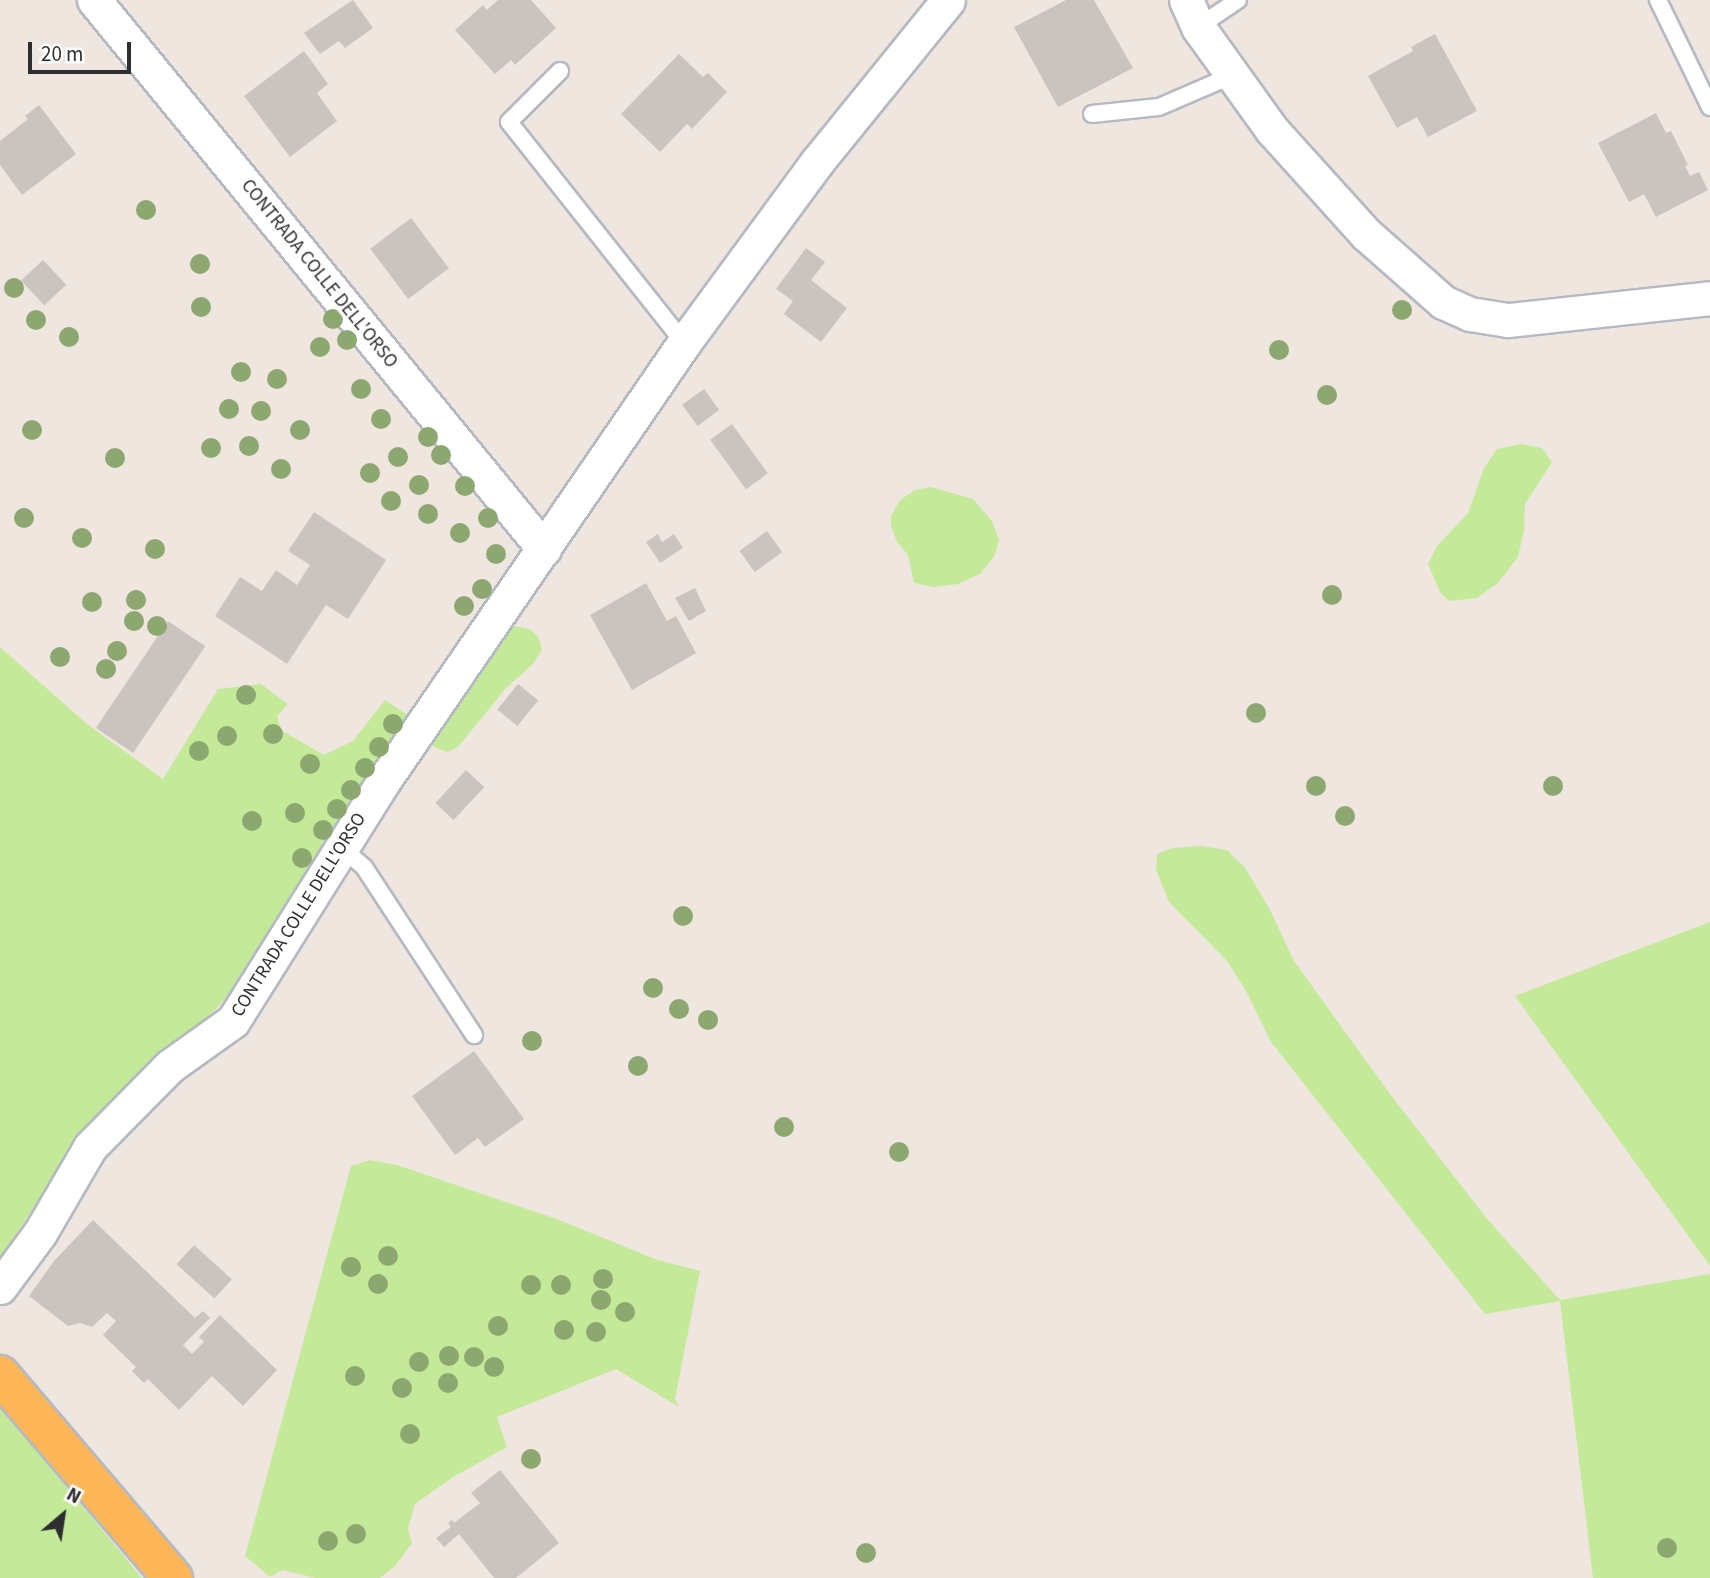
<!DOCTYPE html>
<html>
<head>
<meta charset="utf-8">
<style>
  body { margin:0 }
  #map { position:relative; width:1710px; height:1578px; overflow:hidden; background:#f0e6e0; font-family:"Source Sans 3",sans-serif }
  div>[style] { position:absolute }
  .green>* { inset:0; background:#c4ea99 }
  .building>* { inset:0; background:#cbc4be; transform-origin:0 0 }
  .roads { filter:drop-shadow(2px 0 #b4b9c2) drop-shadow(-2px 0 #b4b9c2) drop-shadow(0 2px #b4b9c2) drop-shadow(0 -2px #b4b9c2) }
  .lane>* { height:16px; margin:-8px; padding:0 8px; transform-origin:8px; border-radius:8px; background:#fff }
  .street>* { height:33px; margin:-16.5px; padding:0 16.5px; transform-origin:16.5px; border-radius:16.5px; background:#fff }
  .primary>* { height:38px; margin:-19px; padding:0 19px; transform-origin:19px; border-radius:19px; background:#fcb658 }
  .trees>* { width:20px; height:20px; margin:-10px; border-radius:50%; background:#8ca770 }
  span { translate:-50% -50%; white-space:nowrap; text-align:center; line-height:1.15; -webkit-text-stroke:7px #fff; paint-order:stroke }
  .street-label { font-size:19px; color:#2e2e2e }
  .north { position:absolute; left:28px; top:1480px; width:70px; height:70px; -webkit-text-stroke:5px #fff; paint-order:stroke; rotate:29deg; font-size:19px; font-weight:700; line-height:28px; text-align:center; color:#2e2e2e }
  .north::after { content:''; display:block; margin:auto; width:24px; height:32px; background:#2e2e2e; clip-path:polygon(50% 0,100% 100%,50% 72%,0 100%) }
  .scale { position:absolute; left:28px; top:42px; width:103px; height:32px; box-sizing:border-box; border:4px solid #2e2e2e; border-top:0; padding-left:9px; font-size:21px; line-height:24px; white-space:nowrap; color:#2e2e2e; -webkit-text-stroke:5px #fff; paint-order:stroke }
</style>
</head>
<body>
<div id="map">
  <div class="green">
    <i style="clip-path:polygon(1521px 444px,1542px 448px,1552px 462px,1525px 504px,1524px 530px,1518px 557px,1498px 583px,1477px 598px,1449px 601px,1440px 592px,1428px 564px,1437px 546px,1468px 513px,1484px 468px,1497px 449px)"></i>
    <i style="clip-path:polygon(931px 487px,973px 499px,992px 521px,999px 540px,994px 557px,980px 574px,958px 584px,934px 587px,914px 583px,908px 555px,897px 542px,891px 525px,891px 516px,900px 500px,915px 490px)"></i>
    <i style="clip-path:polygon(509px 625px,530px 629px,539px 638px,542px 650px,533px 664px,506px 688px,458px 747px,447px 752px,434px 747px,426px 738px)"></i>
    <i style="clip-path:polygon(0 647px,87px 724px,163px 779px,218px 689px,261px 684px,288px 704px,277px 716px,281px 730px,324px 755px,353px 741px,385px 700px,409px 716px,274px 933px,219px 1006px,162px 1058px,71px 1150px,0 1259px)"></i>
    <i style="clip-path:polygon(1202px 846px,1227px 850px,1246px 869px,1269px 908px,1294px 961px,1390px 1094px,1488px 1220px,1560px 1300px,1710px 1274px,1710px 1578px,1593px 1578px,1560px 1301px,1485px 1314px,1271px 1042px,1246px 991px,1227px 961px,1169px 902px,1156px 870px,1157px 854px,1172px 848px)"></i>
    <i style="clip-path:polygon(1710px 922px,1710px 1266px,1515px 996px)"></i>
    <i style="clip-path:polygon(370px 1160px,397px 1165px,557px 1219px,655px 1259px,700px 1271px,675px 1399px,679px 1407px,616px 1369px,497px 1417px,507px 1447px,453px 1477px,415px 1504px,408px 1529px,412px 1543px,396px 1565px,380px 1578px,316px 1578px,282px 1570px,270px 1577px,245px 1556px,351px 1166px)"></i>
    <i style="clip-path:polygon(0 1407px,21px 1432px,142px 1578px,0 1578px)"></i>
  </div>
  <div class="building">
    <i style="clip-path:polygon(353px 0,373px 28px,345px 48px,339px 41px,320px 54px,304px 33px)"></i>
    <i style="clip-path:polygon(498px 0,531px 0,556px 28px,515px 65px,511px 60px,495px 74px,455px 30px,483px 5px,487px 10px)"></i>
    <i style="clip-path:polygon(1066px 0,1094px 0,1133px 68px,1058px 107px,1014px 27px)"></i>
    <i style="clip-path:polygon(1435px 34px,1477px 111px,1428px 137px,1417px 117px,1397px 128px,1368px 76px,1413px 51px,1411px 47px)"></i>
    <i style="clip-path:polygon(304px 51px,328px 84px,317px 93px,337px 121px,290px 157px,244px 96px)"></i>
    <i style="clip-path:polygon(679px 54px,703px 77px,708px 73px,727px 92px,692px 129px,687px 124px,660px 152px,621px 114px)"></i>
    <i style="clip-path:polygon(39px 105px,76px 154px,22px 195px,0 165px,0 141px,28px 119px,25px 116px)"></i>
    <i style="clip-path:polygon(1656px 113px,1666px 133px,1671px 131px,1688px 165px,1685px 166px,1690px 176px,1699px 172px,1708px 190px,1656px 217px,1644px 194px,1629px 202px,1598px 143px)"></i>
    <i style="left:411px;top:218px;width:63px;height:51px;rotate:53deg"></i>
    <i style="clip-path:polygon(806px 248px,825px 262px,811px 280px,847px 308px,821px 342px,784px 314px,793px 301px,776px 289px)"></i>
    <i style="left:43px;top:260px;width:34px;height:30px;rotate:47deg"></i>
    <i style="left:704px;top:389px;width:26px;height:27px;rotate:54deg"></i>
    <i style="left:732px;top:424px;width:61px;height:27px;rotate:54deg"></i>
    <i style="clip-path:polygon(314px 512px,386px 560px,348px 619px,326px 605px,287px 664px,215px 616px,240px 577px,262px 591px,276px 570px,297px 585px,310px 565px,288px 551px)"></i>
    <i style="left:767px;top:531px;width:26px;height:34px;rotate:54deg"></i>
    <i style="clip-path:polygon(658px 534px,662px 542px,674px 534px,683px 548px,660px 563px,646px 542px)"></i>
    <i style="clip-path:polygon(646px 583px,667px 621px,676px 616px,696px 653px,632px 690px,590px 615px)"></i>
    <i style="clip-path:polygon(695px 588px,706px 611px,689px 621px,675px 598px)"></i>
    <i style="left:168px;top:621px;width:45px;height:129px;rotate:34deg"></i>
    <i style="left:518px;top:684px;width:26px;height:33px;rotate:39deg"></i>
    <i style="left:466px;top:770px;width:25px;height:45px;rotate:43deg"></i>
    <i style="clip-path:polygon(474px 1051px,524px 1119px,485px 1147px,478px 1138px,455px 1155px,412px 1096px)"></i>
    <i style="clip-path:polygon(93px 1220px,195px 1318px,203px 1311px,210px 1318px,183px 1345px,192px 1354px,204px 1342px,199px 1337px,220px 1315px,277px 1370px,243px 1406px,212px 1376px,179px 1410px,148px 1379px,144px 1383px,132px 1371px,136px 1367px,103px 1335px,116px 1321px,107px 1313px,92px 1327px,80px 1323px,68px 1326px,29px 1296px,54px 1261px)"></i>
    <i style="left:194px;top:1245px;width:51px;height:26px;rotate:42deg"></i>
    <i style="clip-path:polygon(500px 1470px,559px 1543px,516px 1578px,494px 1578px,459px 1534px,444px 1547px,436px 1538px,451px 1527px,448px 1523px,452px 1520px,454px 1523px,480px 1503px,471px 1493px)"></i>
  </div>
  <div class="roads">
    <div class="lane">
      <i style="left:1658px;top:0;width:119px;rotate:64.1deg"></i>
      <i style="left:1198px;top:27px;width:48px;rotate:-34deg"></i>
      <i style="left:560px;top:71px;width:72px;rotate:135deg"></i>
      <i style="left:509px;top:122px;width:282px;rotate:51.6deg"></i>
      <i style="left:1092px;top:114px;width:67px;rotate:-6deg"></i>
      <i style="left:1159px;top:107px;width:81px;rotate:-23.4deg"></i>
      <i style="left:342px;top:848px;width:29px;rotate:41deg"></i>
      <i style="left:364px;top:867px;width:201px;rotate:56.8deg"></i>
    </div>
    <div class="street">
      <i style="left:94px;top:0;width:710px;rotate:50.66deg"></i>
      <i style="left:1186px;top:0;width:30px;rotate:66deg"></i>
      <i style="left:1198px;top:27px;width:127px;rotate:54.3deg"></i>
      <i style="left:1272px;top:130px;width:140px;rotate:47.9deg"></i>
      <i style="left:1366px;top:234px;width:103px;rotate:41.4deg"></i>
      <i style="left:1443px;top:302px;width:30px;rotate:24deg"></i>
      <i style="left:1470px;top:314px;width:38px;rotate:9deg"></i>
      <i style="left:1508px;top:320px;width:203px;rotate:-6.2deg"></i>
      <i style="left:0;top:1287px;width:67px;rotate:-53.5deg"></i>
      <i style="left:40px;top:1233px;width:99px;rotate:-59.8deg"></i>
      <i style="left:90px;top:1147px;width:114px;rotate:-45.4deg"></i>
      <i style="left:170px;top:1066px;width:77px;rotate:-35.5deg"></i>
      <i style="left:233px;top:1021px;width:286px;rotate:-57.9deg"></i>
      <i style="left:385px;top:779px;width:529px;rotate:-55.56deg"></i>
      <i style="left:684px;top:343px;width:225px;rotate:-53.7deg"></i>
      <i style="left:817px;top:162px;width:208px;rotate:-51deg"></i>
    </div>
    <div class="primary">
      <i style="left:0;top:1375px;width:267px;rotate:49.6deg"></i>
    </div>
  </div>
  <div class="trees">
    <i style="left:146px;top:210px"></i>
    <i style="left:200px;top:264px"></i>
    <i style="left:14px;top:288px"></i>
    <i style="left:201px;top:307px"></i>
    <i style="left:1402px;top:310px"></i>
    <i style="left:333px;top:319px"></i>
    <i style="left:36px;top:320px"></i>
    <i style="left:69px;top:337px"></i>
    <i style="left:347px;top:340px"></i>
    <i style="left:320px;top:347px"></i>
    <i style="left:1279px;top:350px"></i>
    <i style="left:241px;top:372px"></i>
    <i style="left:277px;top:379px"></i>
    <i style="left:361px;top:389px"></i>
    <i style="left:1327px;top:395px"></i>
    <i style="left:229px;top:409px"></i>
    <i style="left:261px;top:411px"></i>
    <i style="left:381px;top:419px"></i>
    <i style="left:32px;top:430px"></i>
    <i style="left:300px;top:430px"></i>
    <i style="left:428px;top:437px"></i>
    <i style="left:249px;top:446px"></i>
    <i style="left:211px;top:448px"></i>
    <i style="left:441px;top:455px"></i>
    <i style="left:398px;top:457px"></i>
    <i style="left:115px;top:458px"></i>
    <i style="left:281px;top:469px"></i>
    <i style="left:370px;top:473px"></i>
    <i style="left:419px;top:485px"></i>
    <i style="left:465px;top:486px"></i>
    <i style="left:391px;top:501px"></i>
    <i style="left:428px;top:514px"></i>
    <i style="left:24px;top:518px"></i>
    <i style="left:488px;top:518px"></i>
    <i style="left:460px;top:533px"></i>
    <i style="left:82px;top:538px"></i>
    <i style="left:155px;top:549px"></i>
    <i style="left:496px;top:554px"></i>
    <i style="left:482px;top:589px"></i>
    <i style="left:1332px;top:595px"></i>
    <i style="left:136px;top:600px"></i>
    <i style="left:92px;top:602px"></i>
    <i style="left:464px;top:606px"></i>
    <i style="left:134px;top:621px"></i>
    <i style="left:157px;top:626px"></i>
    <i style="left:117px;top:651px"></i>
    <i style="left:60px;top:657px"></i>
    <i style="left:106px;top:669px"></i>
    <i style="left:246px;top:695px"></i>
    <i style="left:1256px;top:713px"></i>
    <i style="left:393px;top:724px"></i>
    <i style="left:273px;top:734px"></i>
    <i style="left:227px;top:736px"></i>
    <i style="left:379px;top:747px"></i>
    <i style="left:199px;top:751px"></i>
    <i style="left:310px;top:764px"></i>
    <i style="left:365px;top:768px"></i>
    <i style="left:1316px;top:786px"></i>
    <i style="left:1553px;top:786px"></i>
    <i style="left:351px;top:790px"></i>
    <i style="left:337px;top:809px"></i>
    <i style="left:295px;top:813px"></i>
    <i style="left:1345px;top:816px"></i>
    <i style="left:252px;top:821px"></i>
    <i style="left:323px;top:830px"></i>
    <i style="left:302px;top:858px"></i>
    <i style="left:683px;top:916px"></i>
    <i style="left:653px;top:988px"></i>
    <i style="left:679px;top:1009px"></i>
    <i style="left:708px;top:1020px"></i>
    <i style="left:532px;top:1041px"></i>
    <i style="left:638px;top:1066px"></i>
    <i style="left:784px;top:1127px"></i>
    <i style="left:899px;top:1152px"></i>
    <i style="left:388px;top:1256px"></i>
    <i style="left:351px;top:1267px"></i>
    <i style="left:603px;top:1279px"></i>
    <i style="left:378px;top:1284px"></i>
    <i style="left:531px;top:1285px"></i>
    <i style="left:561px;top:1285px"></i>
    <i style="left:601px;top:1300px"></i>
    <i style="left:625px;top:1312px"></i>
    <i style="left:498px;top:1326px"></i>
    <i style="left:564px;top:1330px"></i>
    <i style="left:596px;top:1332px"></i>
    <i style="left:449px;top:1356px"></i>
    <i style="left:474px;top:1357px"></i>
    <i style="left:419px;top:1362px"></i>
    <i style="left:494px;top:1367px"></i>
    <i style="left:355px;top:1376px"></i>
    <i style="left:448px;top:1383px"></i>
    <i style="left:402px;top:1388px"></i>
    <i style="left:410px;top:1434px"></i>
    <i style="left:531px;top:1459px"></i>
    <i style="left:356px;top:1534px"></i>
    <i style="left:328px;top:1541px"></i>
    <i style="left:1667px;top:1548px"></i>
    <i style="left:866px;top:1553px"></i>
  </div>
  <div class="street-label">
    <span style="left:319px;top:274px;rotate:51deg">CONTRADA COLLE DELL'ORSO</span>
    <span style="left:299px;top:915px;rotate:-58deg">CONTRADA COLLE DELL'ORSO</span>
  </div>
  <div class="north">N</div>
  <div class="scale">20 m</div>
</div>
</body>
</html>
